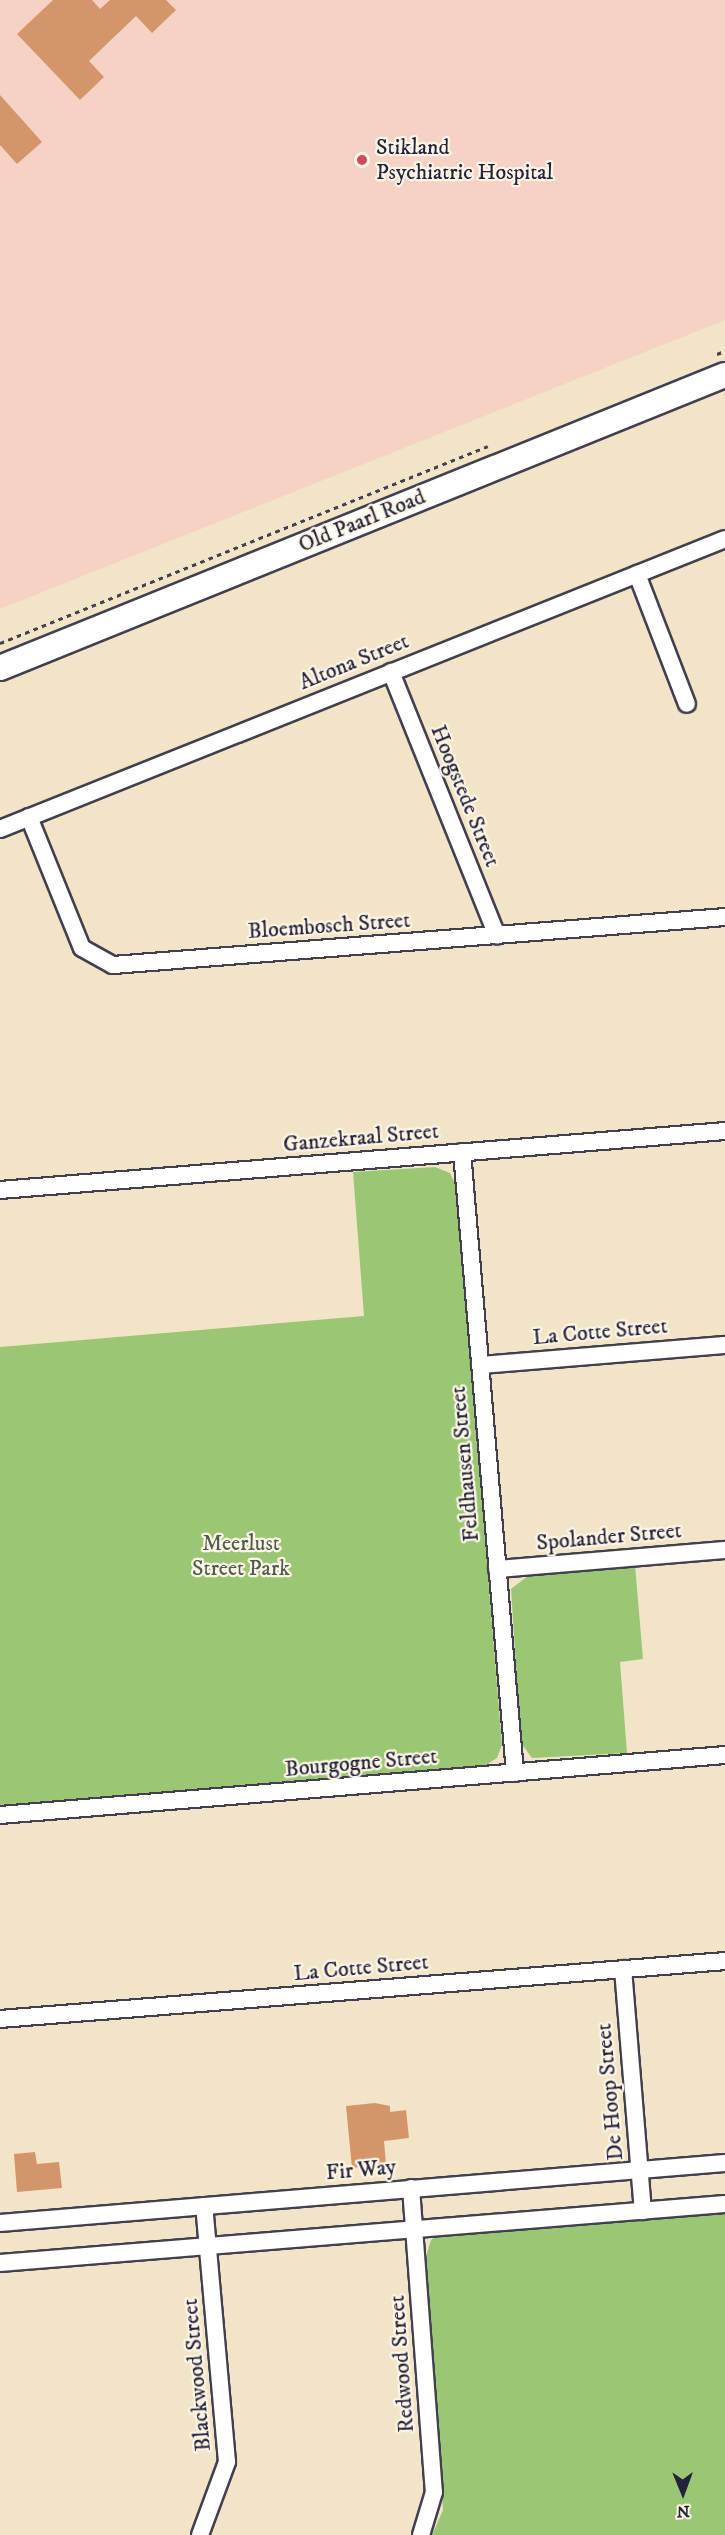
<!DOCTYPE html>
<html>
<head>
<meta charset="utf-8">
<style>
  body { margin:0 }
  #map { position:relative; width:725px; height:2535px; overflow:hidden; background:#f2e4c7; font-family:"IM FELL DW Pica",serif }
  div>[style] { position:absolute }
  .built>* { inset:0; background:#f6d2c4 }
  .green>* { inset:0; background:#9bc774 }
  .building>* { inset:0; background:#d5956a }
  .path>* { height:3px; margin-top:-1.5px; transform-origin:0; background:repeating-linear-gradient(90deg,#413f50 0 4.5px,transparent 0 9px) }
  .roads { filter:drop-shadow(2px 0 #413f50) drop-shadow(-2px 0 #413f50) drop-shadow(0 2px #413f50) drop-shadow(0 -2px #413f50) }
  .minor>* { height:16px; margin:-8px; padding:0 8px; transform-origin:8px; border-radius:8px; background:#fff }
  .secondary>* { height:24px; margin:-12px; padding:0 12px; transform-origin:12px; border-radius:12px; background:#fff }
  .dots>* { width:16px; height:16px; translate:-50% -50%; box-sizing:border-box; border:3px solid #fcf5e5; border-radius:50% }
  span { translate:-50% -50%; white-space:nowrap; text-align:center; line-height:1.15; -webkit-text-stroke:4.5px #fcf5e5; paint-order:stroke }
  .poi-label { font-size:22px; color:#22223b }
  .left { translate:0 -50%; text-align:left }
  .street-label { font-size:22px; color:#22223b }
  .park-label { font-size:22px; color:#4c5c4f }
  .north { position:absolute; left:653px; top:2463px; width:60px; height:60px; -webkit-text-stroke:4px #fcf5e5; paint-order:stroke; rotate:179deg; font-size:16px; font-weight:700; line-height:24px; text-align:center; color:#22223b }
  .north::after { content:''; display:block; margin:auto; width:21px; height:27px; background:#22223b; clip-path:polygon(50% 0,100% 100%,50% 72%,0 100%) }
</style>
</head>
<body>
<div id="map">
  <div class="built">
    <i style="clip-path:polygon(0 0,725px 0,725px 320px,0 609px)"></i>
  </div>
  <div class="green">
    <i style="clip-path:polygon(435px 1167px,450px 1173px,456px 1186px,502px 1745px,497px 1758px,486px 1765px,0 1805px,0 1347px,364px 1316px,353px 1172px)"></i>
    <i style="clip-path:polygon(635px 1565px,643px 1659px,620px 1662px,627px 1753px,532px 1758px,521px 1743px,511px 1589px,528px 1576px)"></i>
    <i style="clip-path:polygon(725px 2211px,725px 2535px,432px 2535px,443px 2510px,426px 2256px,431px 2240px,439px 2234px)"></i>
  </div>
  <div class="building">
    <i style="clip-path:polygon(53px 0,92px 0,100px 9px,110px 0,166px 0,176px 10px,152px 33px,136px 16px,89px 61px,104px 77px,80px 100px,17px 34px)"></i>
    <i style="clip-path:polygon(0 95px,42px 142px,17px 164px,0 145px)"></i>
    <i style="clip-path:polygon(375px 2103px,390px 2106px,390px 2112px,406px 2110px,409px 2138px,384px 2141px,386px 2164px,352px 2168px,346px 2106px)"></i>
    <i style="clip-path:polygon(35px 2152px,37px 2164px,59px 2162px,62px 2188px,17px 2192px,14px 2154px)"></i>
  </div>
  <div class="path">
    <i style="left:717px;top:354px;width:9px;rotate:-21deg"></i>
    <i style="left:0;top:643px;width:526px;rotate:-21.98deg"></i>
  </div>
  <div class="roads">
    <div class="minor">
      <i style="left:637px;top:574px;width:139px;rotate:69deg"></i>
      <i style="left:391px;top:672px;width:284px;rotate:68.1deg"></i>
      <i style="left:29px;top:817px;width:141px;rotate:68deg"></i>
      <i style="left:82px;top:948px;width:35px;rotate:29deg"></i>
      <i style="left:113px;top:965px;width:614px;rotate:-4.48deg"></i>
      <i style="left:0;top:829px;width:781px;rotate:-21.8deg"></i>
      <i style="left:462px;top:1152px;width:623px;rotate:85.12deg"></i>
      <i style="left:0;top:1190px;width:727px;rotate:-4.65deg"></i>
      <i style="left:480px;top:1365px;width:246px;rotate:-4.7deg"></i>
      <i style="left:497px;top:1569px;width:229px;rotate:-4.8deg"></i>
      <i style="left:0;top:1815px;width:727px;rotate:-4.73deg"></i>
      <i style="left:623px;top:1969px;width:243px;rotate:85.3deg"></i>
      <i style="left:0;top:2019px;width:727px;rotate:-4.57deg"></i>
      <i style="left:411px;top:2188px;width:305px;rotate:85.7deg"></i>
      <i style="left:434px;top:2492px;width:45px;rotate:106.8deg"></i>
      <i style="left:0;top:2223px;width:727px;rotate:-4.73deg"></i>
      <i style="left:0;top:2263px;width:727px;rotate:-4.65deg"></i>
      <i style="left:200px;top:2535px;width:78px;rotate:-69.7deg"></i>
      <i style="left:227px;top:2462px;width:257px;rotate:-95.1deg"></i>
    </div>
    <div class="secondary">
      <i style="left:0;top:668px;width:782px;rotate:-22.01deg"></i>
    </div>
  </div>
  <div class="dots">
    <i style="left:362px;top:160px;background:#d1495b"></i>
  </div>
  <div class="poi-label">
    <span class="left" style="left:376px;top:160px">Stikland<br>Psychiatric Hospital</span>
  </div>
  <div class="street-label">
    <span style="left:362px;top:521px;rotate:-22deg">Old Paarl Road</span>
    <span style="left:354px;top:662px;rotate:-22deg">Altona Street</span>
    <span style="left:465px;top:796px;rotate:68deg">Hoogstede Street</span>
    <span style="left:329px;top:926px;rotate:-4deg">Bloembosch Street</span>
    <span style="left:361px;top:1138px;rotate:-5deg">Ganzekraal Street</span>
    <span style="left:600px;top:1332px;rotate:-5deg">La Cotte Street</span>
    <span style="left:465px;top:1464px;rotate:-95deg">Feldhausen Street</span>
    <span style="left:609px;top:1537px;rotate:-5deg">Spolander Street</span>
    <span style="left:361px;top:1763px;rotate:-5deg">Bourgogne Street</span>
    <span style="left:361px;top:1968px;rotate:-5deg">La Cotte Street</span>
    <span style="left:610px;top:2092px;rotate:-95deg">De Hoop Street</span>
    <span style="left:361px;top:2170px;rotate:-5deg">Fir Way</span>
    <span style="left:402px;top:2364px;rotate:-94deg">Redwood Street</span>
    <span style="left:197px;top:2375px;rotate:-95deg">Blackwood Street</span>
  </div>
  <div class="park-label">
    <span style="left:241px;top:1556px">Meerlust<br>Street Park</span>
  </div>
  <div class="north">N</div>
</div>
</body>
</html>
